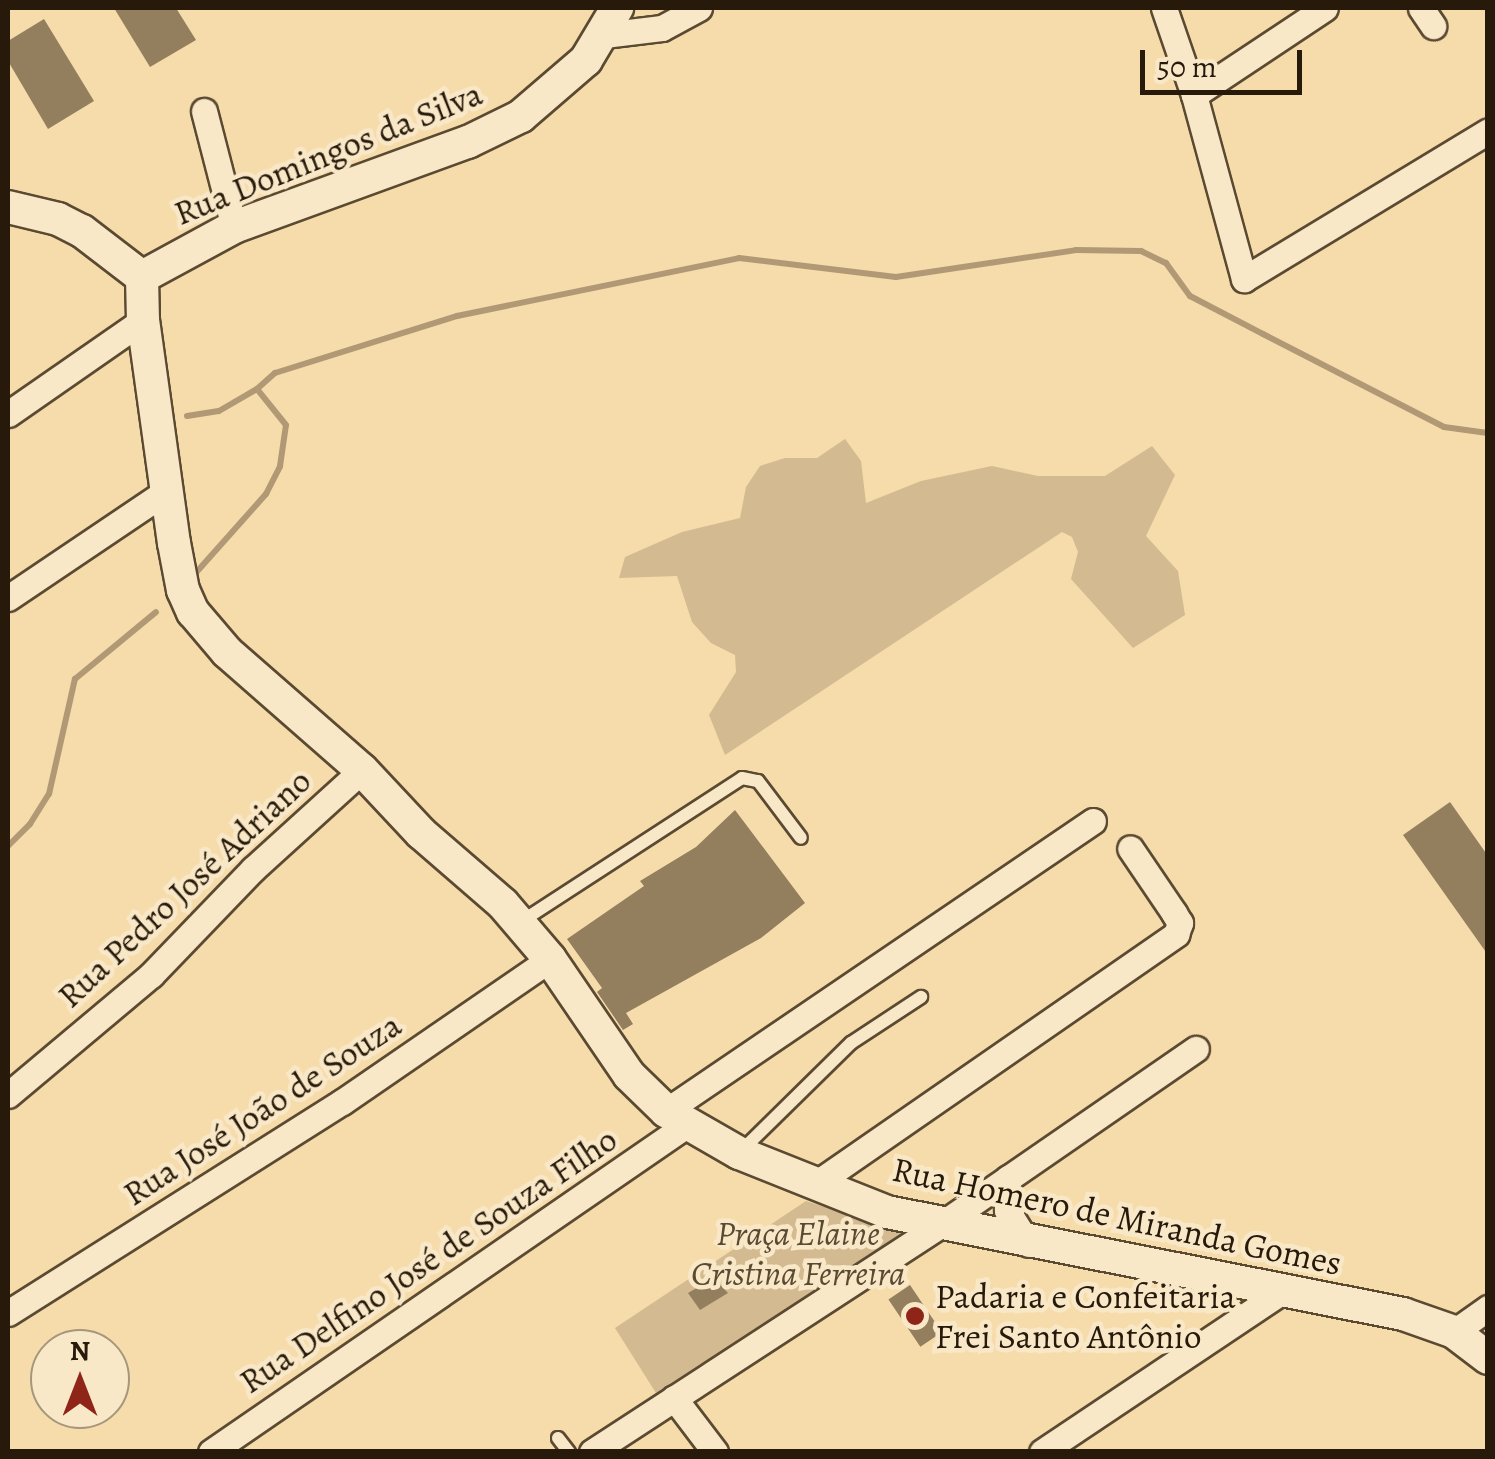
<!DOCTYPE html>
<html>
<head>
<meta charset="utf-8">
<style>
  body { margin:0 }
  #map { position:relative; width:1495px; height:1459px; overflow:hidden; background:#f6dbab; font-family:Alegreya,serif }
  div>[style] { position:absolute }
  .green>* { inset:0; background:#d3ba90 }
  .stream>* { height:6px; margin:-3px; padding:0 3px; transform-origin:3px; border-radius:3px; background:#b09974 }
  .building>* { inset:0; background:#937e5e; transform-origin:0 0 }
  .roads { filter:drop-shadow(2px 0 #5b4a32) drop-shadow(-2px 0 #5b4a32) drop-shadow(0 2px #5b4a32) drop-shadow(0 -2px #5b4a32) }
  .service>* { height:12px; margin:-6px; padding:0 6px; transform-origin:6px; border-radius:6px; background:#f9e8c8 }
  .minor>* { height:25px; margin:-12.5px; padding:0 12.5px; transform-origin:12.5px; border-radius:12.5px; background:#f9e8c8 }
  .tertiary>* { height:32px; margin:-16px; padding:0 16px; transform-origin:16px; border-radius:16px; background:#f9e8c8 }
  .dots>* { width:28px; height:28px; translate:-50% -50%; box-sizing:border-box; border:5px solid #f9e8c8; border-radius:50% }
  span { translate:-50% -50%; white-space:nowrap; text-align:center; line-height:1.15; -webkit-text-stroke:9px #f9e8c8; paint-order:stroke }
  .street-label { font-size:35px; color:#271a0a }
  .park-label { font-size:35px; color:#5b4a32; font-style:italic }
  .poi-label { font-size:35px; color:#271a0a }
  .left { translate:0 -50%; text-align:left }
  .frame { position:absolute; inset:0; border:10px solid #271a0a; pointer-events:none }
  .north { position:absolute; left:30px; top:1329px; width:100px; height:100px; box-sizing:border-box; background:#f9e8c8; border:2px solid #a5967c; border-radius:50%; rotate:0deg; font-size:28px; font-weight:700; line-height:40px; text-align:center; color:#271a0a }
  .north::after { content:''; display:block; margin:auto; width:35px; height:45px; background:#8f2418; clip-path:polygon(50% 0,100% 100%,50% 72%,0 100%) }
  .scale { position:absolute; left:1140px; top:50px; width:162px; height:45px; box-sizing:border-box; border:5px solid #271a0a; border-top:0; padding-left:12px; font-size:30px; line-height:35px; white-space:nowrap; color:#271a0a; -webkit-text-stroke:8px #f9e8c8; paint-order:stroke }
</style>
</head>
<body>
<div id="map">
  <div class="green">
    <i style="clip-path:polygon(845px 439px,861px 461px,866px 503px,921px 481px,992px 466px,1038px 476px,1105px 476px,1152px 446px,1175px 475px,1146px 536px,1178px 571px,1185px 615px,1133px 648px,1071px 579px,1078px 552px,1072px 537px,1062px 532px,725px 755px,709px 715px,736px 672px,735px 655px,711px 643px,692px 622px,677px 576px,619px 578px,625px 557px,682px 532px,740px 518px,746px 487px,760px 466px,785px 458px,817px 458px)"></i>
    <i style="clip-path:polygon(806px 1201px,903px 1232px,656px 1393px,615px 1328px)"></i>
  </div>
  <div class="stream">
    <i style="left:187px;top:416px;width:32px;rotate:-9deg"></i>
    <i style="left:219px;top:411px;width:44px;rotate:-30.1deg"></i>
    <i style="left:257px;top:389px;width:24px;rotate:-42deg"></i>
    <i style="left:275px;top:373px;width:191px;rotate:-17.4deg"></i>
    <i style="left:457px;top:316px;width:288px;rotate:-11.6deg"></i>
    <i style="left:739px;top:258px;width:158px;rotate:6.9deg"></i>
    <i style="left:896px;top:277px;width:182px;rotate:-8.5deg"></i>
    <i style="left:1076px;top:250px;width:65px;rotate:0.9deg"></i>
    <i style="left:1141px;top:251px;width:28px;rotate:26deg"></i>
    <i style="left:1166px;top:263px;width:41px;rotate:54deg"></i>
    <i style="left:1190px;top:296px;width:82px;rotate:27.5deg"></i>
    <i style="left:1263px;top:334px;width:203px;rotate:27.2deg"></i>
    <i style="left:1444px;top:427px;width:44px;rotate:7.8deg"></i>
    <i style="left:193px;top:576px;width:110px;rotate:-48.3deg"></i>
    <i style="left:266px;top:494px;width:31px;rotate:-63deg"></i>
    <i style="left:280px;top:466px;width:41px;rotate:-81.7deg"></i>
    <i style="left:286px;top:425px;width:46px;rotate:-128.9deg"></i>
    <i style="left:8px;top:846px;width:31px;rotate:-45deg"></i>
    <i style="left:30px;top:824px;width:36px;rotate:-58deg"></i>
    <i style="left:49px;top:794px;width:118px;rotate:-77.3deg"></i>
    <i style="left:75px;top:679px;width:105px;rotate:-39.6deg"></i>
  </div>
  <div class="building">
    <i style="clip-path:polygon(114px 8px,176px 8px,196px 40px,150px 67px)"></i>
    <i style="clip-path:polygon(44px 19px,94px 101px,48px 129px,8px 61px,8px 41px)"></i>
    <i style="clip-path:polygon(1450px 802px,1488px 856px,1488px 955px,1403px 835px)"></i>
    <i style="clip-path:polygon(735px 810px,805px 903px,761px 938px,626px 1013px,633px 1024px,623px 1030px,597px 992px,602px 988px,567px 939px,644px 886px,640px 881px,696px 847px)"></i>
    <i style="clip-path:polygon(714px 1278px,728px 1293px,700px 1310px,688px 1293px)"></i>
    <i style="left:910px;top:1285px;width:57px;height:26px;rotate:56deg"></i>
  </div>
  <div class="roads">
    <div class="service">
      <i style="left:522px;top:921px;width:262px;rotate:-33deg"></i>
      <i style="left:742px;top:778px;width:16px;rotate:11deg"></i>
      <i style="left:758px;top:781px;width:71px;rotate:53deg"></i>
      <i style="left:741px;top:1151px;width:154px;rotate:-44.5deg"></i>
      <i style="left:851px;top:1043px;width:84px;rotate:-33.3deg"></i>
      <i style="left:558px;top:1438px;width:18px;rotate:52deg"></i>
    </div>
    <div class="minor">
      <i style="left:1164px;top:8px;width:92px;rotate:71deg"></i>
      <i style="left:1194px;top:95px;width:191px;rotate:74.8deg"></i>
      <i style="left:1244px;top:279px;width:285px;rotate:-31.2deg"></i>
      <i style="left:1421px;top:8px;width:22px;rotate:56deg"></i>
      <i style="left:604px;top:35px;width:58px;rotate:-6.9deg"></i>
      <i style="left:662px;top:28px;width:42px;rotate:-28.4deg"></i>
      <i style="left:1194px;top:95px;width:157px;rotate:-33.6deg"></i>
      <i style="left:204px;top:111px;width:120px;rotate:75.5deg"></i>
      <i style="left:8px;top:414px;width:165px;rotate:-34.8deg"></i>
      <i style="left:8px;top:598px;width:193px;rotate:-34deg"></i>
      <i style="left:8px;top:1095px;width:187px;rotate:-40deg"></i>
      <i style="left:151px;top:975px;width:147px;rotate:-46.1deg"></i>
      <i style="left:253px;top:869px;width:147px;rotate:-42.2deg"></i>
      <i style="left:666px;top:1111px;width:516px;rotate:-34.18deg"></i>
      <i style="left:1008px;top:1178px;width:32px;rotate:92deg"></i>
      <i style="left:1007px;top:1210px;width:40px;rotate:58deg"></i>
      <i style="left:814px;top:1185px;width:441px;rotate:-34.7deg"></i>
      <i style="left:1176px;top:934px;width:12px;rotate:-70deg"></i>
      <i style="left:1180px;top:923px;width:12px;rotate:-121deg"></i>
      <i style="left:1174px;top:913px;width:78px;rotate:-124.1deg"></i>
      <i style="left:8px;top:1313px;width:395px;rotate:-32.3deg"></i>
      <i style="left:342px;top:1102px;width:252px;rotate:-34.5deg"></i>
      <i style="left:1454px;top:1332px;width:42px;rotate:-35.2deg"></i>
      <i style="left:674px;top:1398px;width:68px;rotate:52.8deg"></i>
      <i style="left:211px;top:1452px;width:575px;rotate:-34.52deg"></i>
      <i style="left:592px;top:1452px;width:414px;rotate:-33.1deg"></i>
      <i style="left:939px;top:1226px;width:312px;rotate:-34.6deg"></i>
      <i style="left:1042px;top:1452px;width:288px;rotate:-33.8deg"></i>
    </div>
    <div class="tertiary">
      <i style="left:8px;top:207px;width:51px;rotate:13.5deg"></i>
      <i style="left:58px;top:219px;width:27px;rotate:27deg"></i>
      <i style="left:82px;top:231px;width:76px;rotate:37.5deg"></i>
      <i style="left:142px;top:277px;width:43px;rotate:88.7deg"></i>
      <i style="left:143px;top:320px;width:225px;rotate:82.1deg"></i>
      <i style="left:174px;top:543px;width:48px;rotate:79.2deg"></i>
      <i style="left:183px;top:590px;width:24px;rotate:66deg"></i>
      <i style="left:193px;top:612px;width:52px;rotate:49.6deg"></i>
      <i style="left:227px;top:652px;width:179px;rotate:41.2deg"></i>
      <i style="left:362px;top:770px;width:86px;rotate:46.9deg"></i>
      <i style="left:421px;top:833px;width:108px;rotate:40.9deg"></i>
      <i style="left:503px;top:904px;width:72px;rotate:49.5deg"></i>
      <i style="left:550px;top:959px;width:140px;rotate:55.7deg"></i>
      <i style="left:629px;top:1075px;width:52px;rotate:44.2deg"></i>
      <i style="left:666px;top:1111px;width:84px;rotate:29.9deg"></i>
      <i style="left:739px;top:1153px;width:159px;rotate:21.7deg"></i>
      <i style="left:887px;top:1212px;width:526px;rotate:11.18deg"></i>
      <i style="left:1403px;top:1314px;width:54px;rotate:19.4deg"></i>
      <i style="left:1454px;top:1332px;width:43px;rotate:37.4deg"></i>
      <i style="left:142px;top:277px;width:105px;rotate:-28.5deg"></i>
      <i style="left:234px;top:227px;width:249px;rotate:-20deg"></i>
      <i style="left:468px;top:142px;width:59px;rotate:-26.1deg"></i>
      <i style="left:521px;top:116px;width:86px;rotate:-40.7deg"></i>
      <i style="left:586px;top:60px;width:61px;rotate:-59.2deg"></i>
    </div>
  </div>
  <div class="dots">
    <i style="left:915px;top:1316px;background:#8f2418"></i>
  </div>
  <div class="street-label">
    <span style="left:328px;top:153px;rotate:-22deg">Rua Domingos da Silva</span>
    <span style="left:184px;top:888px;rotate:-43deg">Rua Pedro José Adriano</span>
    <span style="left:262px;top:1109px;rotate:-33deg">Rua José João de Souza</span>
    <span style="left:1117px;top:1216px;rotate:12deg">Rua Homero de Miranda Gomes</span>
    <span style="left:428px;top:1260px;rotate:-34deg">Rua Delfino José de Souza Filho</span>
  </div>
  <div class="park-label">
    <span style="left:798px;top:1253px">Praça Elaine<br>Cristina Ferreira</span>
  </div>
  <div class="poi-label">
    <span class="left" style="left:935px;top:1316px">Padaria e Confeitaria<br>Frei Santo Antônio</span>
  </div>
  <div class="frame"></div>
  <div class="north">N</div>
  <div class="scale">50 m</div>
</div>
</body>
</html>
